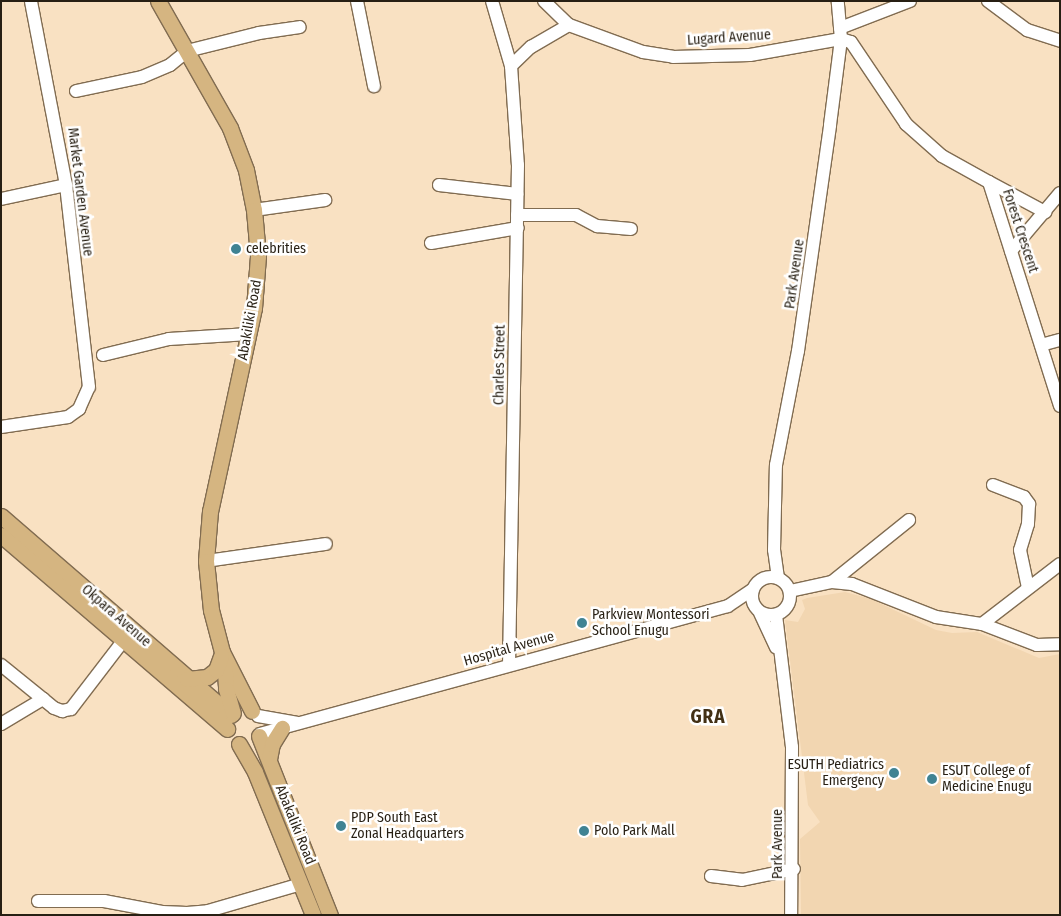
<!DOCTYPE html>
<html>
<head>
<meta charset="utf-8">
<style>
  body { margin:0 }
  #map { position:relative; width:1061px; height:916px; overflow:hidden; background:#f9e1c2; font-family:"Fira Sans Condensed",sans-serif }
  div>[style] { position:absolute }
  .built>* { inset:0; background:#f2d6b1 }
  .roads { filter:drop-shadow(1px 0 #816c51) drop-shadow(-1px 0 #816c51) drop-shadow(0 1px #816c51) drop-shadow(0 -1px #816c51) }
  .minor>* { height:12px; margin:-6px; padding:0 6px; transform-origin:6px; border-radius:6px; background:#fff }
  .minor>.ring { margin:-6px; padding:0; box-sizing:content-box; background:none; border:12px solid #fff; border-radius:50% }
  .major>* { height:15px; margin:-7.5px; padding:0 7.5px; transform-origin:7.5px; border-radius:7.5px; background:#d5b581 }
  .dots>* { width:14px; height:14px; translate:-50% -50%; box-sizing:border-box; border:2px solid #fff; border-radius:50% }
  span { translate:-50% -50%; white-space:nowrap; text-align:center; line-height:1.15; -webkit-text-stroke:5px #fff; paint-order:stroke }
  .street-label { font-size:14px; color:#271f13 }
  .poi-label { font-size:14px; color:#271f13 }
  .left { translate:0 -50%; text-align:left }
  .right { translate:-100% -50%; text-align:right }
  .district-label { font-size:19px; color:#423015; font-weight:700; letter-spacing:1px }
  .frame { position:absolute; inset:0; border:2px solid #271f13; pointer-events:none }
</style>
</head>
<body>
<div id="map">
  <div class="built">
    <i style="clip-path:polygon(845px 592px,871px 599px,936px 630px,952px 633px,977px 632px,1039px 658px,1060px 654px,1060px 915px,801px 915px,800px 839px,820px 822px,808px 805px,785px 620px,798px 622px,805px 609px,802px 600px,807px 598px)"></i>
  </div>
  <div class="roads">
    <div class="minor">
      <i style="left:357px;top:1px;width:87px;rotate:78.7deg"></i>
      <i style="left:492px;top:1px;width:68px;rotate:73.7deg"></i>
      <i style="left:511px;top:66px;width:99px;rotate:86deg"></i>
      <i style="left:518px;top:165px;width:500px;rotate:91.03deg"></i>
      <i style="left:544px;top:1px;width:35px;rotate:44deg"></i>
      <i style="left:569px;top:25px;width:79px;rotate:20deg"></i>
      <i style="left:643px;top:52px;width:30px;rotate:9deg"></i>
      <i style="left:673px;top:57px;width:77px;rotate:-1.5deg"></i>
      <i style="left:750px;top:55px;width:92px;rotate:-10deg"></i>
      <i style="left:841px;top:39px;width:10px;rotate:17deg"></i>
      <i style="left:851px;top:42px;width:99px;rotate:56.1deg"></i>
      <i style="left:906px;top:124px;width:48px;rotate:41.6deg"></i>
      <i style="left:942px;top:156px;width:54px;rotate:29deg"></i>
      <i style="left:989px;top:182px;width:235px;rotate:72.4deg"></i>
      <i style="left:988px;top:1px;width:49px;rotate:36.6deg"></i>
      <i style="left:1027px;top:30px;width:35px;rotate:18deg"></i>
      <i style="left:840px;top:28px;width:75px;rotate:-21.1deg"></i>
      <i style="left:511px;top:66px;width:28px;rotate:-44deg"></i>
      <i style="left:531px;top:47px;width:44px;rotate:-30.1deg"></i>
      <i style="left:76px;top:91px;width:67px;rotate:-12deg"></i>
      <i style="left:142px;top:77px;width:30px;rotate:-23deg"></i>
      <i style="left:170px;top:65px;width:22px;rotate:-39deg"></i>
      <i style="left:187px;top:51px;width:74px;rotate:-14deg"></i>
      <i style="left:259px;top:33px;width:41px;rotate:-8.3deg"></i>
      <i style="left:989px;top:182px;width:64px;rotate:28.2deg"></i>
      <i style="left:439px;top:185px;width:79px;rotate:6.6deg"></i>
      <i style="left:1px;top:199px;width:66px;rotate:-12.2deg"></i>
      <i style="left:254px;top:210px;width:72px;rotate:-8deg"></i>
      <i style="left:517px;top:215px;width:59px"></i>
      <i style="left:576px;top:215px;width:24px;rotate:28deg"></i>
      <i style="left:597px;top:226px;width:34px;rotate:5deg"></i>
      <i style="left:431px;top:243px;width:88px;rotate:-9.8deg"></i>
      <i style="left:1011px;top:251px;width:76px;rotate:-49.8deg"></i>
      <i style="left:1041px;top:345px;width:20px;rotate:-15deg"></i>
      <i style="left:103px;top:355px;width:68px;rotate:-13.6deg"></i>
      <i style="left:169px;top:339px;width:80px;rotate:-3.6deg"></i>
      <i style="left:1px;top:427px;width:68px;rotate:-8.5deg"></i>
      <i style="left:68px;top:417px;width:14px;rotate:-36deg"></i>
      <i style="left:79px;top:409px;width:24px;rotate:-66deg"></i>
      <i style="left:89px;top:387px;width:203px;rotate:-96.5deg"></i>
      <i style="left:66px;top:185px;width:187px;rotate:-100.8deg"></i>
      <i style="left:993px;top:485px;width:33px;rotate:21deg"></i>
      <i style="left:1024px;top:497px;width:9px;rotate:54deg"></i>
      <i style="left:1029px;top:504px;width:20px;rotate:93deg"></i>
      <i style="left:1028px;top:524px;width:27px;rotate:107deg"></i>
      <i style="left:1020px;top:550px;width:38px;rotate:78deg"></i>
      <i style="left:206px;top:561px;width:121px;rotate:-8.1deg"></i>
      <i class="ring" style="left:752px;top:577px;width:26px;height:26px"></i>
      <i style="left:778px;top:578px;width:28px;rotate:-98deg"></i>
      <i style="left:774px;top:550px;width:85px;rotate:-88.7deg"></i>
      <i style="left:776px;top:465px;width:116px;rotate:-79.1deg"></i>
      <i style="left:798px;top:351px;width:228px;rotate:-81.9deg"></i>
      <i style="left:830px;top:125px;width:87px;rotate:-82.7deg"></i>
      <i style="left:841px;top:39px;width:38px;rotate:-95deg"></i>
      <i style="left:832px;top:582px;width:99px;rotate:-38.8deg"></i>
      <i style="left:790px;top:591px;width:43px;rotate:-12.1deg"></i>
      <i style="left:832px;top:582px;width:20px;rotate:6deg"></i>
      <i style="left:852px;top:584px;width:90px;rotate:21.4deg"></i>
      <i style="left:936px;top:617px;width:47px;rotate:8.7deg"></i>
      <i style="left:982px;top:624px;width:59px;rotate:20.9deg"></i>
      <i style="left:1037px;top:645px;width:23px;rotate:-2deg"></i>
      <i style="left:760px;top:613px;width:38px;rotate:65deg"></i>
      <i style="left:776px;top:615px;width:133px;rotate:83.1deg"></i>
      <i style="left:792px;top:747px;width:168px;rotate:90.3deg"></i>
      <i style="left:982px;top:624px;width:98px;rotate:-37.6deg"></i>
      <i style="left:1px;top:665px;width:54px;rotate:39deg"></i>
      <i style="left:258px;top:716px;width:39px;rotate:10deg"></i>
      <i style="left:1px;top:724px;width:49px;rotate:-30.8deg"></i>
      <i style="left:43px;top:699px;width:14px;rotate:39deg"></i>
      <i style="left:54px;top:708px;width:9px;rotate:21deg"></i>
      <i style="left:62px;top:711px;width:9px;rotate:-13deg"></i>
      <i style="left:71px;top:709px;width:87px;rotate:-52.5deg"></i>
      <i style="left:260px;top:734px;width:485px;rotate:-15.3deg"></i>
      <i style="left:728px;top:606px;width:30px;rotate:-34deg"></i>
      <i style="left:711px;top:876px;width:31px;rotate:7deg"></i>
      <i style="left:742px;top:880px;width:53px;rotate:-11.9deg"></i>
      <i style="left:38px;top:901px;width:66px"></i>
      <i style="left:104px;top:901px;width:59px;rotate:10.7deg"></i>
      <i style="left:162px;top:912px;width:25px;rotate:2deg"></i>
      <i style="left:187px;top:913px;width:21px;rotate:-5deg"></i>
      <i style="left:208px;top:911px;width:97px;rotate:-16.2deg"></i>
    </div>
    <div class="major">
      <i style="left:158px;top:1px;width:146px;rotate:60.4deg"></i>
      <i style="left:230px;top:128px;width:45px;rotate:69.1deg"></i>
      <i style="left:246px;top:170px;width:41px;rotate:78.7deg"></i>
      <i style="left:254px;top:210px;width:46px;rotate:85deg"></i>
      <i style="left:258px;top:256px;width:52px;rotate:94.4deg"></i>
      <i style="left:254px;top:308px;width:208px;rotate:102.2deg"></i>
      <i style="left:210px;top:511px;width:50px;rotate:94.6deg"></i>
      <i style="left:206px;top:561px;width:49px;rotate:84.2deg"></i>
      <i style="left:211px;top:610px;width:43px;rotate:75.3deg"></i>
      <i style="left:222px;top:652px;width:66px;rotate:63deg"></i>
      <i style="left:1px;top:516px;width:304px;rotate:40.9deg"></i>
      <i style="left:1px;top:535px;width:298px;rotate:40.6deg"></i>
      <i style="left:224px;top:658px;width:31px;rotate:86deg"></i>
      <i style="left:226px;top:689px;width:25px;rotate:74deg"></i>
      <i style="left:187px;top:679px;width:20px;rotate:-6deg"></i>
      <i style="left:207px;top:677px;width:11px;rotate:-38deg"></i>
      <i style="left:216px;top:670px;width:15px;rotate:-70deg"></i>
      <i style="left:259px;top:736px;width:193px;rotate:68.4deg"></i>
      <i style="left:239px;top:744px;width:32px;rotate:60deg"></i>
      <i style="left:255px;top:772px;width:154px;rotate:67.9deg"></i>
      <i style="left:269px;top:759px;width:15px;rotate:-79deg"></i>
      <i style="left:272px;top:744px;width:19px;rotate:-58deg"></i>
    </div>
  </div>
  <div class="dots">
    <i style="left:236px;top:249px;background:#408393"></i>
    <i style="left:582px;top:623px;background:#408393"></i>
    <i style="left:894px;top:773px;background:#408393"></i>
    <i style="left:932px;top:779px;background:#408393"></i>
    <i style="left:341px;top:826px;background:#408393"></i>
    <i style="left:584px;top:831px;background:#408393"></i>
  </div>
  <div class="street-label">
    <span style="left:729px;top:38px;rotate:-4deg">Lugard Avenue</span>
    <span style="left:80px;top:192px;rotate:83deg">Market Garden Avenue</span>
    <span style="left:1020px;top:231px;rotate:72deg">Forest Crescent</span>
    <span style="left:795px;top:274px;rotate:-82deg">Park Avenue</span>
    <span style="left:250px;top:320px;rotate:-80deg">Abakiliki Road</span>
    <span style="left:500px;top:365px;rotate:-89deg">Charles Street</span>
    <span style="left:116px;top:616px;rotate:41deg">Okpara Avenue</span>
    <span style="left:509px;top:649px;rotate:-16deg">Hospital Avenue</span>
    <span style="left:295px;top:825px;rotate:68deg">Abakaliki Road</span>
    <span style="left:778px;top:844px;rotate:-90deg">Park Avenue</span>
  </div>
  <div class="poi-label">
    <span class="left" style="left:246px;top:249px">celebrities</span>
    <span class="left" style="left:592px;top:623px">Parkview Montessori<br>School Enugu</span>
    <span class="right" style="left:884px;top:773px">ESUTH Pediatrics<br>Emergency</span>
    <span class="left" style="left:942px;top:779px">ESUT College of<br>Medicine Enugu</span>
    <span class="left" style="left:351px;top:826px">PDP South East<br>Zonal Headquarters</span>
    <span class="left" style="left:594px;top:831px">Polo Park Mall</span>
  </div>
  <div class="district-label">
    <span style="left:708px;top:717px">GRA</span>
  </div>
  <div class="frame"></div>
</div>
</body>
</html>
